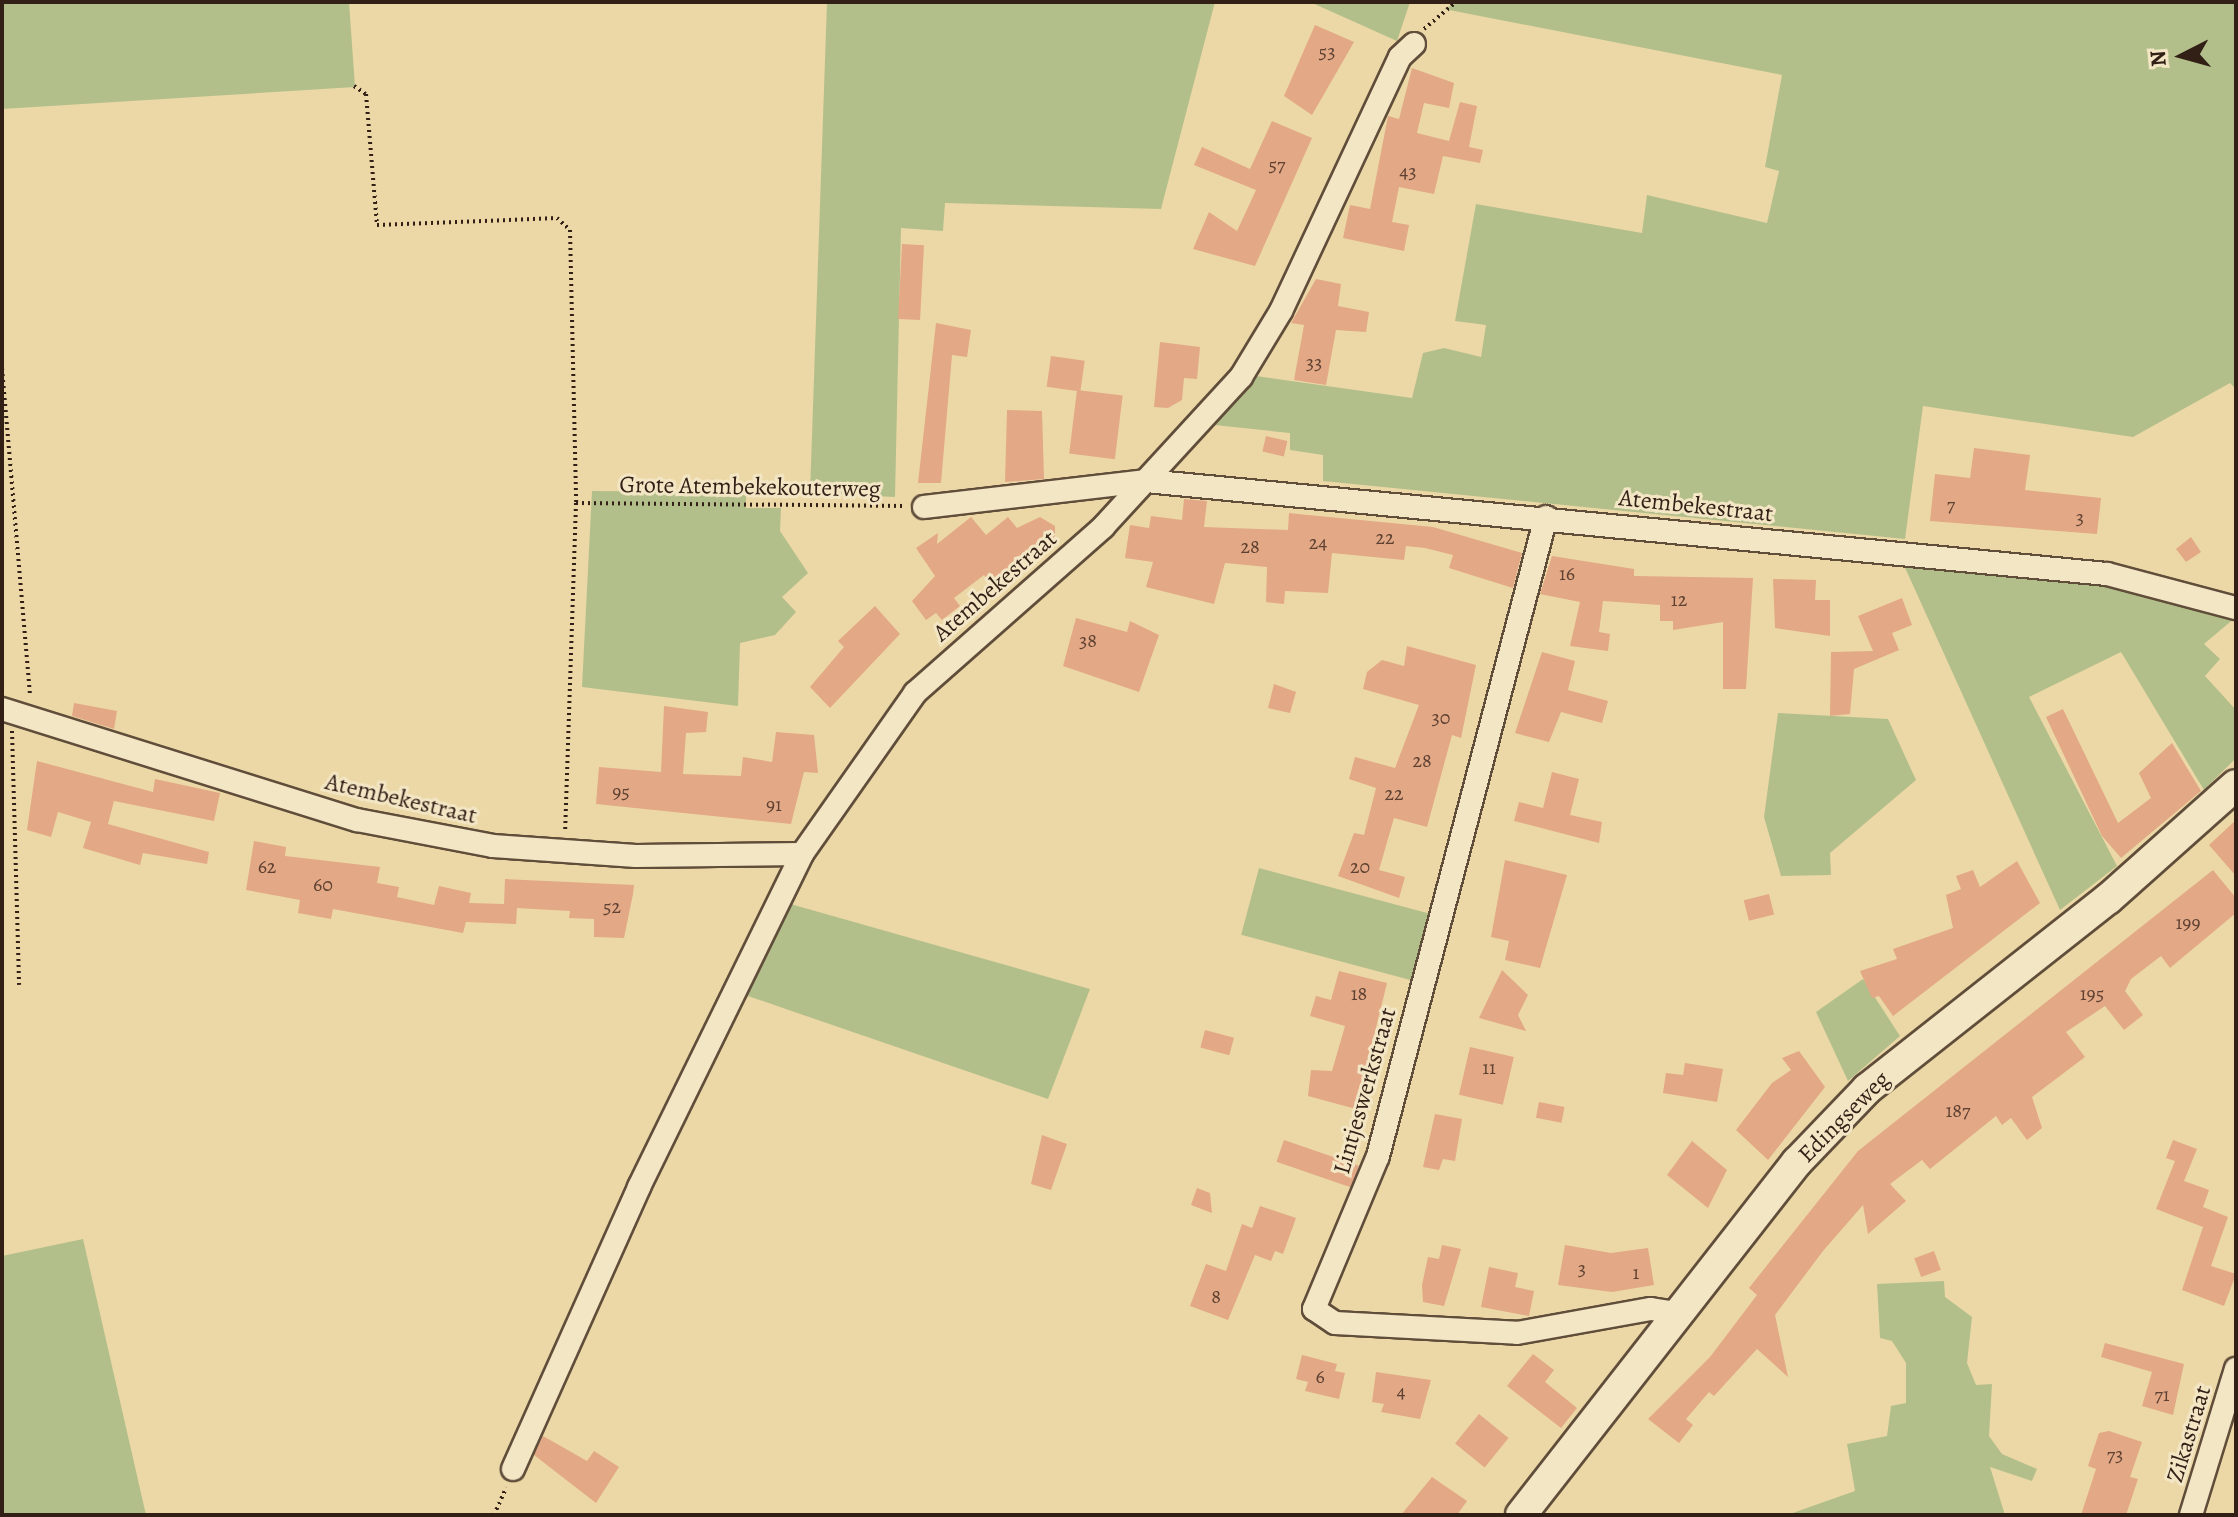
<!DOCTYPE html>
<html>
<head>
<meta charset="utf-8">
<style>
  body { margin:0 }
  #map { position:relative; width:2238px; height:1517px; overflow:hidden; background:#ecd8a6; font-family:Alegreya,serif }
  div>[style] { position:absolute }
  .green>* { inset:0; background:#b3bf8a; transform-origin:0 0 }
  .building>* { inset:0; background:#e3a885; transform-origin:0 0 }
  .path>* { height:4px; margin-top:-2px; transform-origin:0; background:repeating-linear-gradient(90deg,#321f16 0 2px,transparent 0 6px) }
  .roads { filter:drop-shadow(2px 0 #604d3a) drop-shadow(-2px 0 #604d3a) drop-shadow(0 2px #604d3a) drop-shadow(0 -2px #604d3a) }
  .minor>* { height:22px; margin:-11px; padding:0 11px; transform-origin:11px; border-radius:11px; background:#f3e6c5 }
  .secondary>* { height:30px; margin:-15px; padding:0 15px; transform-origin:15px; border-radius:15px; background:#f3e6c5 }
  span { translate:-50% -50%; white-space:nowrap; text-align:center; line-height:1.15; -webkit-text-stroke:6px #f3e6c5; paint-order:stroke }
  .number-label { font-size:20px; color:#5e4132 }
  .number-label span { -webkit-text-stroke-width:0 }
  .street-label { font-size:24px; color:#321f16 }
  .frame { position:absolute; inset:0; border:4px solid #321f16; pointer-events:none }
  .north { position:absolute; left:2142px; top:16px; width:80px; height:80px; -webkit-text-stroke:6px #f3e6c5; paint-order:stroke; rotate:264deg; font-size:22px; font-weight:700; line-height:32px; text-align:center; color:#321f16 }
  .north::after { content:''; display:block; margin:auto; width:28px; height:36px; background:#321f16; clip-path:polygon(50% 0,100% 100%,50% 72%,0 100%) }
</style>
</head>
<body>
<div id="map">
  <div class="green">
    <i style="clip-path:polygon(2px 2px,349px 2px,355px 87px,2px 109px)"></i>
    <i style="clip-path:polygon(827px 2px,1215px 2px,1161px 209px,945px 203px,943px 231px,901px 228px,895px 497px,810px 493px)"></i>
    <i style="clip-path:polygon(1310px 2px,1410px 2px,1397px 41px)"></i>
    <i style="clip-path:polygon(1457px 2px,2236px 2px,2236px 389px,2230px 383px,2133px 437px,1923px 406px,1905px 539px,1323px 481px,1323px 455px,1290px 450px,1290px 433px,1205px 424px,1249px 375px,1412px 398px,1423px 353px,1444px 348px,1481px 357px,1486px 325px,1455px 321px,1476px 204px,1642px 233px,1647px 195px,1767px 223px,1779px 171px,1765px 167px,1782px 75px,1444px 9px)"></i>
    <i style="clip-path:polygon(592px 491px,746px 492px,746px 508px,781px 508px,780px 531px,808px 573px,782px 597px,796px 612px,775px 635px,740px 643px,738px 706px,582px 687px)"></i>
    <i style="clip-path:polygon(1902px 561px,2123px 585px,2236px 617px,2204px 644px,2220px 659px,2205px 676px,2236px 710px,2236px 758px,2204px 790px,2121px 652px,2029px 697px,2117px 866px,2060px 910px)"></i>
    <i style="clip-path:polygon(1778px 713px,1888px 719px,1916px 780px,1830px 853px,1831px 875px,1781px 876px,1764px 817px)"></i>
    <i style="left:1259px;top:868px;width:179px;height:69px;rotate:15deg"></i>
    <i style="clip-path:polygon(787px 903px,1090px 989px,1048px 1099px,742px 994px)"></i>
    <i style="clip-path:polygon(1863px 979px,1900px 1036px,1848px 1081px,1816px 1012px)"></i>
    <i style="clip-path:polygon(83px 1239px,146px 1515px,2px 1515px,2px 1256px)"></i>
    <i style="clip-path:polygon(1944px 1281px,1945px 1297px,1972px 1317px,1967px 1363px,1976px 1385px,1992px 1384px,1989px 1436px,2002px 1454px,2037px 1469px,2032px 1481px,1990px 1467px,2005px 1515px,1787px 1515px,1855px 1491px,1847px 1444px,1887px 1436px,1891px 1406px,1906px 1403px,1906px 1363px,1892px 1341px,1880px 1338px,1877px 1284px)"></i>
  </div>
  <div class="building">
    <i style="clip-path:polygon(1315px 25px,1354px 42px,1312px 115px,1284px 96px)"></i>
    <i style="clip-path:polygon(1412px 68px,1454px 83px,1449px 108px,1424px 103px,1417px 133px,1449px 141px,1460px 102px,1477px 106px,1469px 147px,1483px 150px,1480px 163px,1443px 156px,1434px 194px,1399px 187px,1392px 222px,1409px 225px,1404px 251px,1343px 238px,1350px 205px,1370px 209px,1388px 116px,1399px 119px)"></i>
    <i style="clip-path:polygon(1272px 121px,1312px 138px,1255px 266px,1193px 249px,1209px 212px,1237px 231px,1256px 190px,1194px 165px,1202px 147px,1250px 169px)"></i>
    <i style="left:902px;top:244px;width:22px;height:75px;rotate:3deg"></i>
    <i style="clip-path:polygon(1316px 279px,1341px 284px,1338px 306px,1369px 312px,1366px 332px,1336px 330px,1326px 385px,1294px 380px,1304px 325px,1291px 323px)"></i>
    <i style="clip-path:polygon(936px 323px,971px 330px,967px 357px,952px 355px,941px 483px,918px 483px)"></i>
    <i style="clip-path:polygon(1160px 342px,1200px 347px,1197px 379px,1184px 378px,1182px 400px,1168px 408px,1154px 407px)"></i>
    <i style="left:1051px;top:356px;width:34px;height:31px;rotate:8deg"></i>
    <i style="left:1077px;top:390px;width:46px;height:64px;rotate:7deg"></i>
    <i style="clip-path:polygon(1007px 410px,1042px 411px,1044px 479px,1005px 482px)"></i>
    <i style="left:1266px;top:436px;width:22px;height:16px;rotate:13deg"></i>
    <i style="clip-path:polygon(1974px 448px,2030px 455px,2025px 490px,2101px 498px,2097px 534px,1930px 521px,1935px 474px,1970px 478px)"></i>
    <i style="clip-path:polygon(1184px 499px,1207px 501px,1204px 527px,1288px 530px,1289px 513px,1308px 515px,1433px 527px,1522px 553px,1513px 588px,1449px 568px,1453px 555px,1425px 548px,1406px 546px,1404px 560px,1332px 553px,1328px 593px,1285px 591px,1284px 604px,1266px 602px,1267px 567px,1225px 563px,1214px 604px,1146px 587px,1153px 562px,1125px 558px,1130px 525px,1149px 528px,1151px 516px,1182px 520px)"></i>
    <i style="clip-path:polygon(971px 517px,986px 535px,1008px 517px,1017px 528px,1040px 517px,1055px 526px,1055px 537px,991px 585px,984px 575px,954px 598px,960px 606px,942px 620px,936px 613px,926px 620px,912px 601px,935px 576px,916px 548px,938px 533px,937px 544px)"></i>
    <i style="clip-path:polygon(2191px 537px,2201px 552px,2186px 562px,2176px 549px)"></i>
    <i style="clip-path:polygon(1552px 556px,1634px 569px,1634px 576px,1753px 578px,1746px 689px,1723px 689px,1723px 622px,1673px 630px,1673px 621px,1660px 621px,1660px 605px,1603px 601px,1599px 632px,1610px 634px,1608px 651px,1570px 646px,1580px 602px,1540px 594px)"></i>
    <i style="clip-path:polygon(1773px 579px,1816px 580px,1815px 600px,1830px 600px,1830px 636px,1775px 628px)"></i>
    <i style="clip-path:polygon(1902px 598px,1912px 625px,1892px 633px,1899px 650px,1854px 669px,1850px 714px,1830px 716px,1831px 652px,1873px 651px,1858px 616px)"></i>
    <i style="clip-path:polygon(875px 606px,900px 634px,830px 708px,810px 687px,844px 647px,838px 641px)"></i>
    <i style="clip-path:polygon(1076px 618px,1127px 632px,1130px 621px,1159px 635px,1139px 692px,1063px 666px)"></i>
    <i style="clip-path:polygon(1407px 646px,1476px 665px,1461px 738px,1452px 735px,1427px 827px,1394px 818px,1379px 870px,1405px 877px,1399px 898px,1338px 876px,1354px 833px,1364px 835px,1376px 788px,1349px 779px,1355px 757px,1395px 768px,1419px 705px,1363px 689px,1367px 672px,1382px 660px,1404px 666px)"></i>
    <i style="clip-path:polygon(1542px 652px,1575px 661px,1568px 690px,1608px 701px,1602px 723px,1561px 712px,1549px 742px,1515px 733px)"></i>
    <i style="clip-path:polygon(1274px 684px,1296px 692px,1290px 713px,1268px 708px)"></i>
    <i style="clip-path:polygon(74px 703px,117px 711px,114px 729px,72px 716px)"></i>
    <i style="clip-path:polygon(664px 706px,708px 712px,706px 732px,686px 733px,683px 774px,741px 776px,743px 757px,772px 762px,776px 732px,814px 735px,818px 773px,804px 772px,791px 824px,596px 804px,599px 767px,661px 772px)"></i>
    <i style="clip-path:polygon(2063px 709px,2118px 823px,2151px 798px,2139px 773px,2172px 743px,2201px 791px,2121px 858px,2102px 836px,2046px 717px)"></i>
    <i style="clip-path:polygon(37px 761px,153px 792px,155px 779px,220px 793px,214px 821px,114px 801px,108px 824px,209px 852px,207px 864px,143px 853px,140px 865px,83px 848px,91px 822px,58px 812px,51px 837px,27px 830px)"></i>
    <i style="clip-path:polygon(1552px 772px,1579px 779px,1570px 815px,1602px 822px,1599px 843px,1514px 821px,1519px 802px,1543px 808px)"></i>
    <i style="clip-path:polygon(2236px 820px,2236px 876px,2209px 845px)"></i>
    <i style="clip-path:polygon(254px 841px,286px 847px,285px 856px,380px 867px,377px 883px,399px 887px,397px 897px,434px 905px,439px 886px,471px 893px,469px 903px,504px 904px,505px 879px,634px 885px,633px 894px,624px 938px,594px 937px,594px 919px,569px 918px,570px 911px,517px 908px,516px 924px,466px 922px,463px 933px,333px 909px,331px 919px,298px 913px,300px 900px,246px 890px)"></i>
    <i style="clip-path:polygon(1505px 860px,1567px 875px,1540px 968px,1505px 960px,1509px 941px,1491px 937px)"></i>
    <i style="clip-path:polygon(2017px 861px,2040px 903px,1893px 1016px,1879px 996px,1872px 998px,1860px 971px,1897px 959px,1893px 949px,1953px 928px,1946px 895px,1961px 889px,1956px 876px,1973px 870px,1980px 887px)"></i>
    <i style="clip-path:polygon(2213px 870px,2236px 898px,2236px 913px,2170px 968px,2161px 956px,2131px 979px,2125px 991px,2143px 1015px,2124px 1030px,2105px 1006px,2066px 1032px,2085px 1057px,2032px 1097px,2042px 1128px,2027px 1140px,2011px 1118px,2002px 1125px,1996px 1116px,1930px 1169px,1922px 1160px,1890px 1184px,1906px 1201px,1868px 1234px,1863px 1205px,1823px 1251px,1775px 1315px,1788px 1377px,1757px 1349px,1714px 1396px,1709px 1392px,1686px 1419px,1693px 1425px,1679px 1443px,1648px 1419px,1710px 1357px,1757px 1295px,1749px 1288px,1858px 1151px)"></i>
    <i style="left:1769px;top:894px;width:21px;height:26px;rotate:76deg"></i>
    <i style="clip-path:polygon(1502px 970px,1528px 995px,1518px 1015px,1526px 1031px,1479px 1018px)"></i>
    <i style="clip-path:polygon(1339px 971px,1387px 983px,1356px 1109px,1308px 1096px,1311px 1070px,1332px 1071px,1345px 1026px,1310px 1016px,1316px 996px,1331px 1000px)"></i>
    <i style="left:1205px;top:1030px;width:30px;height:18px;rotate:15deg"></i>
    <i style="left:1470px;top:1047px;width:45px;height:49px;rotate:13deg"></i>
    <i style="clip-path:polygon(1799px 1051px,1825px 1087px,1768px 1160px,1736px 1130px,1772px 1083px,1791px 1070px,1782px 1058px)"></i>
    <i style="clip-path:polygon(1685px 1063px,1723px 1069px,1717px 1102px,1663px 1093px,1666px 1073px,1683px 1075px)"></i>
    <i style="left:1539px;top:1102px;width:26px;height:16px;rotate:11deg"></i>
    <i style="clip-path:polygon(1435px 1114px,1462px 1119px,1455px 1161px,1443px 1159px,1439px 1170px,1423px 1167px)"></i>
    <i style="clip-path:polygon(1042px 1135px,1067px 1144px,1051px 1190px,1031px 1184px)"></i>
    <i style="left:1284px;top:1140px;width:79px;height:23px;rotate:19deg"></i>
    <i style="clip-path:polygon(2173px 1140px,2197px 1149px,2184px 1181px,2209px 1190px,2203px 1207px,2228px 1217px,2211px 1266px,2236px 1274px,2224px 1306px,2182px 1290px,2203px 1227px,2156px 1209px,2175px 1161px,2166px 1158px)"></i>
    <i style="clip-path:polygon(1692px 1141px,1727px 1170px,1708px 1208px,1667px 1175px)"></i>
    <i style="clip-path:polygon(1197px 1188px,1210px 1193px,1212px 1213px,1191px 1205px)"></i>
    <i style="clip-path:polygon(1260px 1206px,1296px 1218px,1283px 1254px,1275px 1251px,1271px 1261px,1255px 1255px,1228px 1320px,1190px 1306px,1206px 1264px,1226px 1271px,1242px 1224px,1252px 1228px)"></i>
    <i style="clip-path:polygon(1442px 1245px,1461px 1249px,1444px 1306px,1423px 1302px,1422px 1285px,1428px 1257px,1439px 1259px)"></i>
    <i style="clip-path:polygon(1565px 1245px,1611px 1253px,1648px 1248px,1654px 1285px,1612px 1292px,1558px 1285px)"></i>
    <i style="left:1934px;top:1251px;width:20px;height:21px;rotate:70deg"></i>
    <i style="clip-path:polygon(1489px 1267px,1518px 1273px,1515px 1287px,1534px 1291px,1529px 1316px,1481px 1307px)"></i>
    <i style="clip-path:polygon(2105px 1343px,2184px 1364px,2173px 1415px,2142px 1406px,2152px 1372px,2101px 1357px)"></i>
    <i style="clip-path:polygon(1533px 1354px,1554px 1370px,1545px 1382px,1577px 1408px,1561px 1428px,1507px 1386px)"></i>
    <i style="clip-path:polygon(1302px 1355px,1337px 1364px,1335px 1371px,1345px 1373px,1339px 1399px,1305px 1391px,1308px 1382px,1296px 1379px)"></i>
    <i style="clip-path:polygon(1376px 1372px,1431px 1380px,1420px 1419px,1381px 1412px,1384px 1404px,1372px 1402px)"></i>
    <i style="left:1479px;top:1414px;width:38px;height:38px;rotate:39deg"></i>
    <i style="clip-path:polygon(2109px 1431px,2142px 1442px,2130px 1477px,2138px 1479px,2126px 1515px,2081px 1515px,2096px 1469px,2088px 1466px,2099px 1433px)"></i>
    <i style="clip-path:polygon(543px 1436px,587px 1461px,594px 1451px,619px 1467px,596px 1503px,534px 1455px)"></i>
    <i style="clip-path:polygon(1432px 1477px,1467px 1501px,1457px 1515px,1401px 1515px)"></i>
  </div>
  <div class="path">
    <i style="left:1424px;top:29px;width:42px;rotate:-40.2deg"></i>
    <i style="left:354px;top:86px;width:14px;rotate:34deg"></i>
    <i style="left:366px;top:94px;width:131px;rotate:85.2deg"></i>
    <i style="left:377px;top:225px;width:180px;rotate:-2.2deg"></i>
    <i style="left:557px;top:218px;width:18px;rotate:43deg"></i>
    <i style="left:570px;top:230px;width:273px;rotate:88.7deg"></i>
    <i style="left:576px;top:503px;width:328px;rotate:91.9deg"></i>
    <i style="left:2px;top:368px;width:328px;rotate:85.1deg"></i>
    <i style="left:576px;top:503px;width:330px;rotate:0.5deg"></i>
    <i style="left:12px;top:731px;width:254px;rotate:88.4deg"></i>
    <i style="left:494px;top:1515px;width:30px;rotate:-66deg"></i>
  </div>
  <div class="roads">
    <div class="minor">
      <i style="left:924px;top:507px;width:224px;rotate:-6.7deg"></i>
      <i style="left:1146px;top:481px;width:965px;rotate:5.53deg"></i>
      <i style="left:2107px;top:574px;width:133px;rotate:14.8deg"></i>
      <i style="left:1546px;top:517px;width:661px;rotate:104.73deg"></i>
      <i style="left:1378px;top:1156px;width:166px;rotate:112.7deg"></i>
      <i style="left:1314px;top:1309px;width:25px;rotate:34deg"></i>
      <i style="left:1335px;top:1323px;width:182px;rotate:3.1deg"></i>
      <i style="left:1517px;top:1333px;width:136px;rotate:-10.2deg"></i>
      <i style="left:1651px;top:1309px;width:31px;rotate:9deg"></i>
      <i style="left:2px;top:709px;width:372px;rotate:17.4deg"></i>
      <i style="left:357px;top:820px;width:138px;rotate:10.8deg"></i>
      <i style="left:493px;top:846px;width:143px;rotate:4deg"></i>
      <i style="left:636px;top:856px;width:166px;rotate:-0.7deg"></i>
      <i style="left:513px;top:1469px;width:309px;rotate:-65.9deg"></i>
      <i style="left:639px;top:1187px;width:371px;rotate:-63.9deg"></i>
      <i style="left:802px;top:854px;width:197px;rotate:-54.9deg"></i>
      <i style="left:915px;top:693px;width:251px;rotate:-41.4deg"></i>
      <i style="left:1103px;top:527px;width:204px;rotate:-47.4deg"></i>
      <i style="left:1241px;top:377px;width:77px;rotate:-58.8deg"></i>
      <i style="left:1281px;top:311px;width:280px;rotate:-64.9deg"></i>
      <i style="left:1400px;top:57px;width:19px;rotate:-43deg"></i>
      <i style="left:2191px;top:1515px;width:153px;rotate:-72.9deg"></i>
    </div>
    <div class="secondary">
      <i style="left:1521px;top:1515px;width:448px;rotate:-52deg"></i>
      <i style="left:1797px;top:1162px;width:101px;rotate:-46.2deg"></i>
      <i style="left:1867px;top:1089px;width:307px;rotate:-38.3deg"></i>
      <i style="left:2108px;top:899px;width:171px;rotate:-41.7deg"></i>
    </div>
  </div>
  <div class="number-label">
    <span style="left:1327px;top:51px">53</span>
    <span style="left:1277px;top:164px">57</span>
    <span style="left:1408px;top:171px">43</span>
    <span style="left:1314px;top:362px">33</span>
    <span style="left:1951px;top:504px">7</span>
    <span style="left:2080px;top:517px">3</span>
    <span style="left:1385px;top:537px">22</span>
    <span style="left:1318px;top:542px">24</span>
    <span style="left:1250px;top:546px">28</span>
    <span style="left:1567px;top:573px">16</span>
    <span style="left:1679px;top:599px">12</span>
    <span style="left:1088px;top:640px">38</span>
    <span style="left:1441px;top:717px">30</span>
    <span style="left:1422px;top:760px">28</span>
    <span style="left:621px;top:791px">95</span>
    <span style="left:1394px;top:793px">22</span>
    <span style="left:774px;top:804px">91</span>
    <span style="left:267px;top:866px">62</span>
    <span style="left:1360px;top:866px">20</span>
    <span style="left:323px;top:884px">60</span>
    <span style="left:612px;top:906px">52</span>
    <span style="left:2188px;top:922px">199</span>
    <span style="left:1359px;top:993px">18</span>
    <span style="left:2092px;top:993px">195</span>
    <span style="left:1489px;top:1067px">11</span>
    <span style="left:1958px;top:1110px">187</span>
    <span style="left:1582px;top:1268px">3</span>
    <span style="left:1636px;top:1272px">1</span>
    <span style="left:1216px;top:1296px">8</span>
    <span style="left:1320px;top:1376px">6</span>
    <span style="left:1401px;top:1391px">4</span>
    <span style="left:2162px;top:1394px">71</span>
    <span style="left:2115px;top:1454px">73</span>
  </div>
  <div class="street-label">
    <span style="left:750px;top:487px;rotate:1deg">Grote Atembekekouterweg</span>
    <span style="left:1696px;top:506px;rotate:6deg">Atembekestraat</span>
    <span style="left:995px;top:586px;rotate:-41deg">Atembekestraat</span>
    <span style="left:401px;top:799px;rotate:13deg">Atembekestraat</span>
    <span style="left:1365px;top:1091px;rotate:-74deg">Lintjeswerkstraat</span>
    <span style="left:1844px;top:1117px;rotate:-45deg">Edingseweg</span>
    <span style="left:2189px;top:1434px;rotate:-73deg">Zikastraat</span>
  </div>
  <div class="frame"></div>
  <div class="north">N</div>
</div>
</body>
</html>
